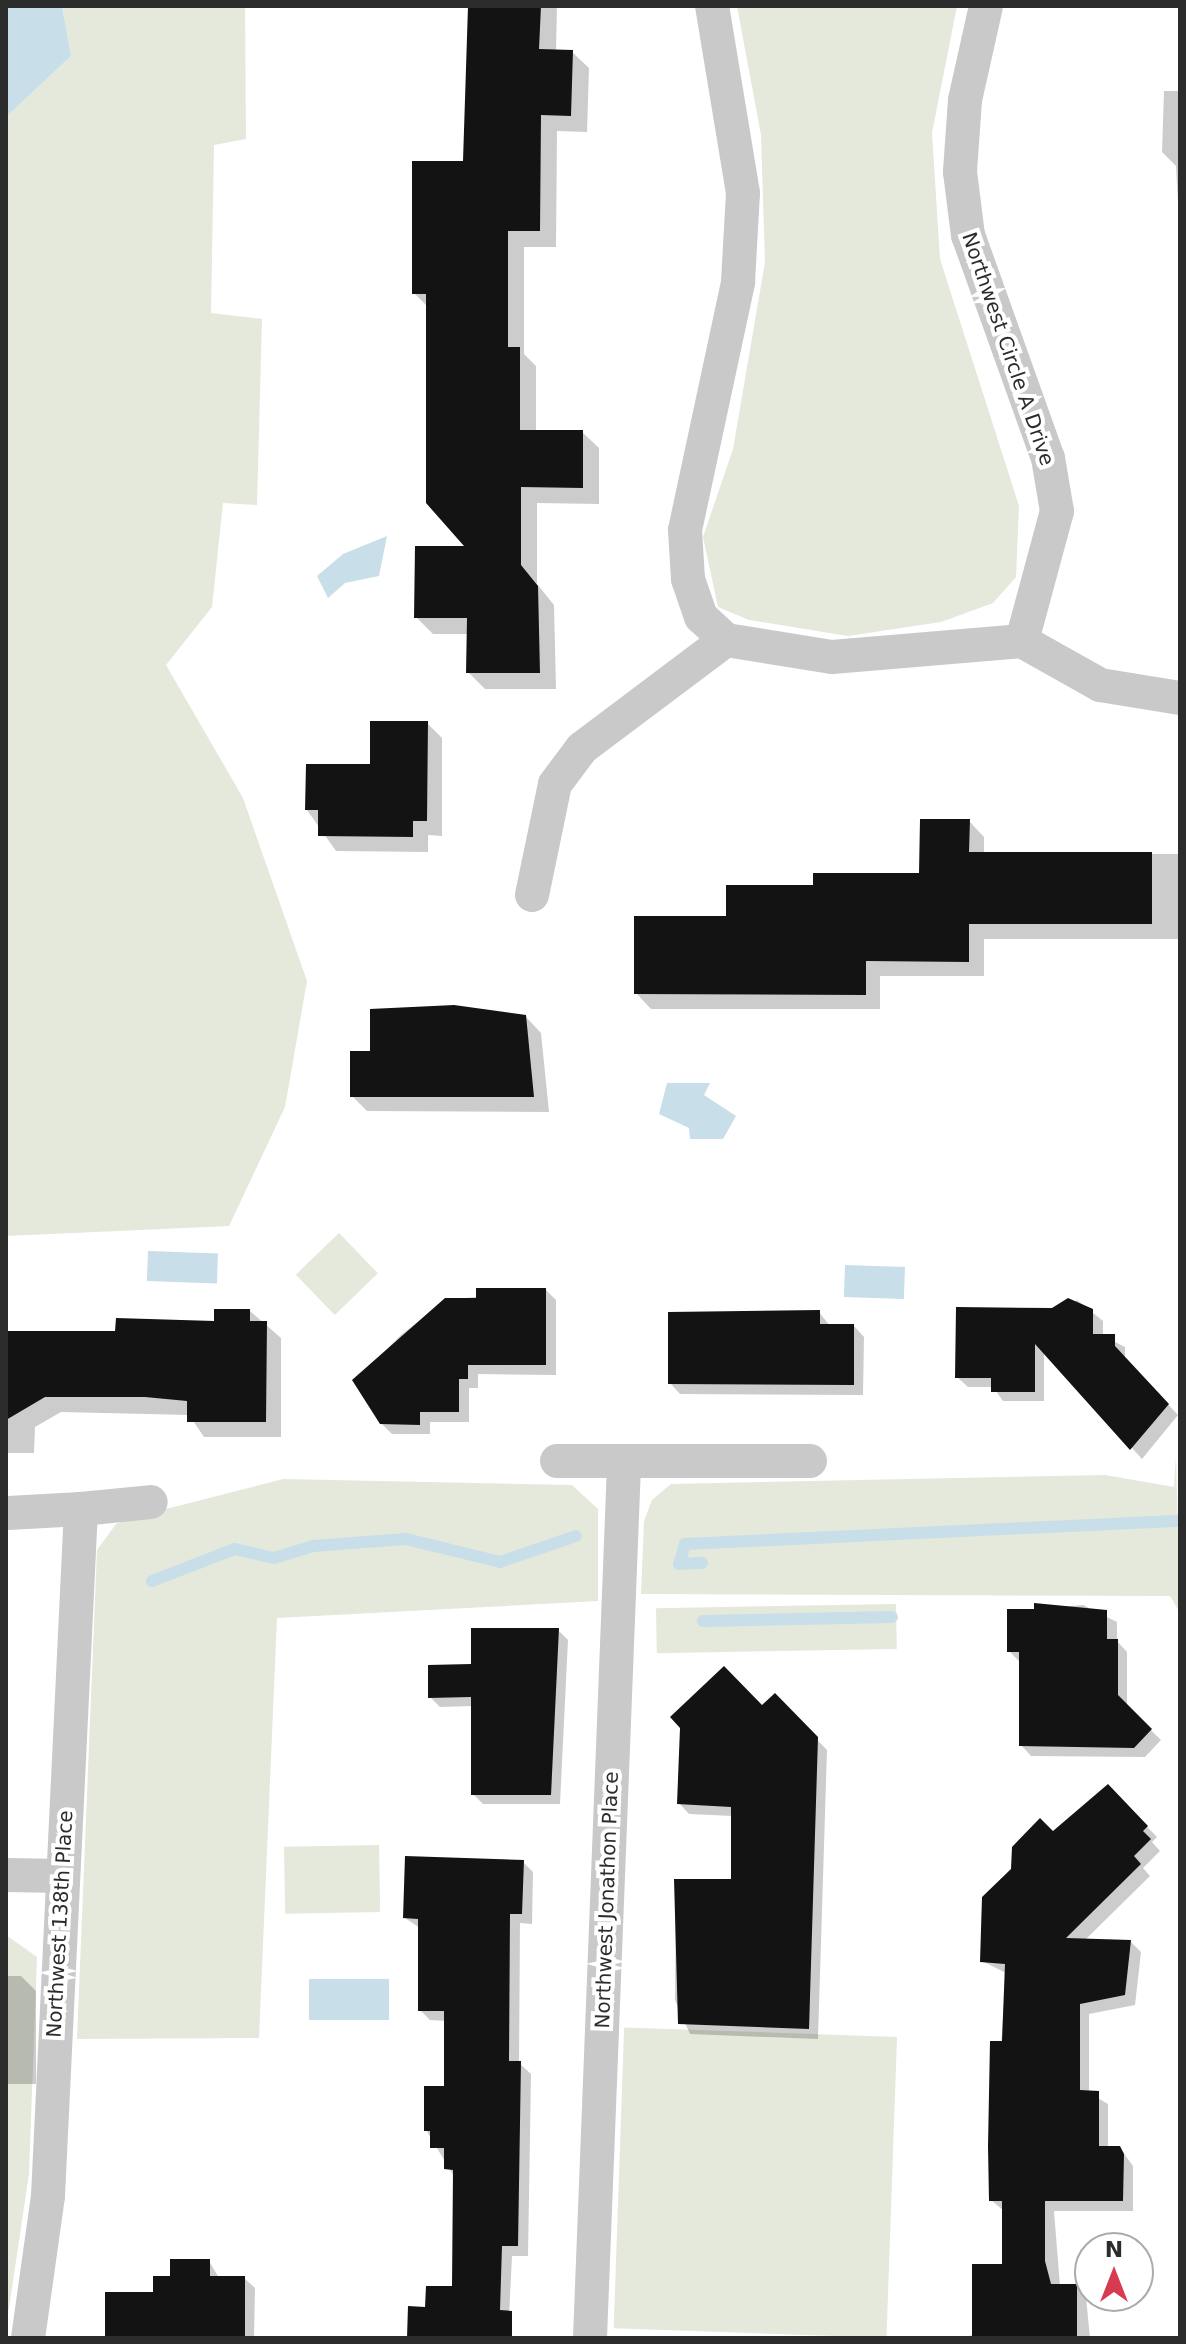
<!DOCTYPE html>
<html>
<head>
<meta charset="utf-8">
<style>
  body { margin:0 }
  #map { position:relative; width:1186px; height:2344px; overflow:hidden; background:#fff; font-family:"DejaVu Sans",sans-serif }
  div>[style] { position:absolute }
  .green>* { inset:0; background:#e4e9db; transform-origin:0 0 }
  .water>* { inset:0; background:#c8dee8; transform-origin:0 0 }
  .shadow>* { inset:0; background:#0003 }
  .stream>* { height:12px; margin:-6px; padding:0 6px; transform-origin:6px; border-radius:6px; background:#c8dee8 }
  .building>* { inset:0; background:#131313 }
  .street>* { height:34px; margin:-17px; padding:0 17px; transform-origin:17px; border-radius:17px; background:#c9c9c9 }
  span { translate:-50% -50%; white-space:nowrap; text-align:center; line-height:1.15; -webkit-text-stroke:8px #fff; paint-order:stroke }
  .street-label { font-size:20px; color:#2c2c2c }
  .frame { position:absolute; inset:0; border:8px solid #2c2c2c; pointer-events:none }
  .north { position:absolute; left:1074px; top:2232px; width:80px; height:80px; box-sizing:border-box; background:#fff; border:2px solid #ababab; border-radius:50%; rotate:0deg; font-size:22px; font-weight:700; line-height:32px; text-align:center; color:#2c2c2c }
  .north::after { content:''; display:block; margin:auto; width:28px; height:36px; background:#d83a52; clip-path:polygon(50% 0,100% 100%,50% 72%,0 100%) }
</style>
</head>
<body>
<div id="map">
  <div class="green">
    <i style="clip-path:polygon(62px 6px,245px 6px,246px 139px,214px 145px,211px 313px,262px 319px,257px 505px,223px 503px,212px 607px,166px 665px,243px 798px,307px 981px,285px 1107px,229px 1226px,6px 1236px,6px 117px,71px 56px)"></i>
    <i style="clip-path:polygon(737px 6px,957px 6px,932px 133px,940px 259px,1019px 506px,1016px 577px,993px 603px,941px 622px,848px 636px,749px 620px,718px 607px,703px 537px,733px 449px,765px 262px,761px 135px)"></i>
    <i style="left:339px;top:1233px;width:56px;height:60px;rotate:46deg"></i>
    <i style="clip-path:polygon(1176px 1456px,1180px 1613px,1170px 1596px,641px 1594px,644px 1521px,652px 1500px,671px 1484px,1105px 1475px,1174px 1487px)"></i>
    <i style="clip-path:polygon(283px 1479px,572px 1485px,598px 1509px,598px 1601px,277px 1618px,259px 2038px,77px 2039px,97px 1550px,116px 1524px,131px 1518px)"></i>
    <i style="left:896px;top:1604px;width:45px;height:240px;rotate:89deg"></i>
    <i style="left:379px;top:1845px;width:67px;height:95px;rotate:89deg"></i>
    <i style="clip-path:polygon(6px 1935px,37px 1957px,29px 2174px,6px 2328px)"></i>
    <i style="left:897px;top:2037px;width:301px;height:273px;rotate:92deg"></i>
  </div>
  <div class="water">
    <i style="clip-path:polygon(6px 6px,62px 6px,71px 56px,6px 117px)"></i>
    <i style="clip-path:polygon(387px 536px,379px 576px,345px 583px,328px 598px,317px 576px,343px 554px)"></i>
    <i style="clip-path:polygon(667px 1083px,710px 1083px,704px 1095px,736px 1116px,723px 1139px,690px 1139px,689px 1128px,659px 1114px)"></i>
    <i style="left:148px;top:1251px;width:70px;height:30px;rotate:2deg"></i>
    <i style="left:845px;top:1265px;width:60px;height:32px;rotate:2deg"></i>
    <i style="left:309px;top:1979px;width:80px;height:41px"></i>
  </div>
  <div class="shadow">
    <i style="clip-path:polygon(471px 6px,557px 6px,556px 51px,572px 52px,589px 68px,587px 132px,557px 131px,556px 247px,524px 247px,524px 354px,536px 366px,536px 432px,582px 432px,599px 448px,599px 504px,537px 503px,537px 584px,554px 605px,556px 689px,485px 689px,468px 672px,469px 634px,433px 634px,416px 617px,469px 548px,428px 307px,414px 293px,465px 163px)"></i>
    <i style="clip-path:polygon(1164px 91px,1180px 91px,1180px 240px,1176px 166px,1162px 152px)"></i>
    <i style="clip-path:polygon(427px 723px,442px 738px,442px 836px,428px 835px,428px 852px,336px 851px,307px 810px)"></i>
    <i style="clip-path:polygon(969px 821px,984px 837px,984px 854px,1180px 854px,1180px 939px,984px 939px,984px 976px,880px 976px,880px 1009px,651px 1009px,636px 993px,728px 918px,815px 887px,921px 875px)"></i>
    <i style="clip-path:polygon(526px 1017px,541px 1033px,549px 1112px,367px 1111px,352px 1096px,372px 1053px)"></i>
    <i style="clip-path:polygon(546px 1290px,556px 1300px,556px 1375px,478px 1374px,478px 1388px,469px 1388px,469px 1422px,430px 1422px,430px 1434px,392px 1434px,381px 1423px,355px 1381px,401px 1335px,446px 1300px)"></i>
    <i style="clip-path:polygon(1077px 1300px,1103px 1321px,1103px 1336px,1125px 1347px,1125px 1358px,1178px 1415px,1142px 1459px,1044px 1351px,1044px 1401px,1003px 1401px,993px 1387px,968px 1387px,957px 1377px)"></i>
    <i style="clip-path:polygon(250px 1311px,281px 1338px,281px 1437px,204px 1437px,189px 1415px,61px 1412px,35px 1427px,34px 1453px,6px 1453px,6px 1333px,117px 1333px,216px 1323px)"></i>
    <i style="clip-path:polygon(819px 1312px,830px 1326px,854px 1326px,864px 1337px,863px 1395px,680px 1394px,670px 1383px)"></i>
    <i style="clip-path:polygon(1083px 1605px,1117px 1622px,1117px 1641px,1127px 1652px,1127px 1707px,1161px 1740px,1145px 1757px,1031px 1756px,1021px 1745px,1019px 1661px,1009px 1651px,1009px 1611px)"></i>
    <i style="clip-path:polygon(558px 1630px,568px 1640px,560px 1804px,483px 1804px,473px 1794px,473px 1706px,440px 1707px,430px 1697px,473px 1666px)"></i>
    <i style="clip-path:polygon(775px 1696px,827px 1750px,818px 2039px,690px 2034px,675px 2000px,676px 1881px,733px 1881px,733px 1816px,689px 1814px,679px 1803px)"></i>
    <i style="clip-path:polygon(1108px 1787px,1157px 1837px,1152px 1842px,1160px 1851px,1143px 1868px,1150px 1876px,1084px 1941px,1131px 1942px,1141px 1952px,1135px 2005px,1089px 2014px,1089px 2093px,1108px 2104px,1108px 2148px,1120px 2148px,1133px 2166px,1133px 2211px,1054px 2211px,1060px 2286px,1076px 2286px,1086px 2297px,1090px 2338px,956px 2338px,974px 2335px,1004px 2266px,1004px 2211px,991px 2200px,1006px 1973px,982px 1961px,1053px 1834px)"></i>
    <i style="clip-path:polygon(523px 1862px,533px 1872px,532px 1924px,520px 1923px,519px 2063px,531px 2074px,528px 2256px,512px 2256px,508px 2338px,409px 2338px,427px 2309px,454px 2289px,455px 2178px,426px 2130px,446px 2088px,446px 2021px,430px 2020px,420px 2010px,420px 1928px,405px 1918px)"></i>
    <i style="clip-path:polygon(6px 1976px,21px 1976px,36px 1991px,36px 2084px,6px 2084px)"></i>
    <i style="clip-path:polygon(209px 2261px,219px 2278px,244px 2278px,255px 2288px,254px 2338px,107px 2338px,172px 2278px)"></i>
  </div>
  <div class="stream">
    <i style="left:702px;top:1563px;width:23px;rotate:178deg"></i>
    <i style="left:679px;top:1564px;width:21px;rotate:-73deg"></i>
    <i style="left:685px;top:1544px;width:496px;rotate:-2.7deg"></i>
    <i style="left:152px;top:1581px;width:89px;rotate:-21.1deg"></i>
    <i style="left:235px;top:1549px;width:40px;rotate:13deg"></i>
    <i style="left:274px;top:1558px;width:41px;rotate:-17.1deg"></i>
    <i style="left:313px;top:1546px;width:93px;rotate:-4.3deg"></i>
    <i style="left:406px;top:1539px;width:97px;rotate:13.7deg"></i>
    <i style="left:500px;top:1562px;width:80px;rotate:-18.9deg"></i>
    <i style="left:703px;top:1621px;width:189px;rotate:-1.2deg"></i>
  </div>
  <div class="building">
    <i style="clip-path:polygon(468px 6px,541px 6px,539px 49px,573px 50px,571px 116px,541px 115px,540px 231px,508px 231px,508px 347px,520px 347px,520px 430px,583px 430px,583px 488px,521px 487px,521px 565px,538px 586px,540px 673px,466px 673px,467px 618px,414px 618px,415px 546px,464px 546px,426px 503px,426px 294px,412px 294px,412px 161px,463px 161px)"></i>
    <i style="clip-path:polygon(370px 721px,428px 721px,427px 821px,413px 821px,413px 837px,318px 836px,318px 810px,305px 810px,306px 764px,370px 764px)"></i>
    <i style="clip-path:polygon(920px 819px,970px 819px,969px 852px,1152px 852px,1152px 924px,969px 924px,969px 962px,866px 961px,866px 995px,634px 994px,634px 916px,726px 916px,726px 885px,813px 885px,813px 873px,919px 873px)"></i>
    <i style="clip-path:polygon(454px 1005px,526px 1015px,534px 1097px,350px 1097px,350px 1051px,370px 1051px,370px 1009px)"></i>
    <i style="clip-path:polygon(476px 1288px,546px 1288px,546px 1365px,468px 1365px,468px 1379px,459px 1379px,459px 1412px,420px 1412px,420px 1425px,380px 1424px,352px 1380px,445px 1298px,476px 1298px)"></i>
    <i style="clip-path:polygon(1068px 1298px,1093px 1309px,1093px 1334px,1115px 1334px,1115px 1346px,1169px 1404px,1130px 1450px,1035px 1344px,1035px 1392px,991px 1392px,991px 1378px,955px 1378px,956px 1307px,1052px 1308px)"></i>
    <i style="clip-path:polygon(214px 1309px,250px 1309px,250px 1321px,267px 1321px,266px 1422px,187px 1422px,187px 1401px,145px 1397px,45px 1397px,6px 1420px,6px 1331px,115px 1331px,116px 1318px,214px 1321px)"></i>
    <i style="clip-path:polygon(820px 1310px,820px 1324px,854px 1324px,854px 1385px,668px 1384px,668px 1312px)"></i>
    <i style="clip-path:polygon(1034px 1603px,1107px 1610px,1107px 1639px,1118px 1639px,1118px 1695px,1152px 1729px,1134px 1748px,1019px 1746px,1019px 1652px,1007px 1652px,1007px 1609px,1034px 1609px)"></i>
    <i style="clip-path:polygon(471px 1628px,559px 1628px,551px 1795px,471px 1795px,471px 1697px,428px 1698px,428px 1665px,471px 1664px)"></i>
    <i style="clip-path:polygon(724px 1666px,762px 1705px,775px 1693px,818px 1737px,809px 2029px,678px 2024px,674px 1879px,731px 1879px,731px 1807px,677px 1804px,680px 1728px,670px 1717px)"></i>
    <i style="clip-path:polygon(1108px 1784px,1148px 1826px,1143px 1831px,1151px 1839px,1134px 1856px,1141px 1864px,1066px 1938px,1131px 1940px,1125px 1995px,1080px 2004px,1080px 2090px,1099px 2091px,1099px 2146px,1120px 2146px,1124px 2154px,1123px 2201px,1045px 2201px,1045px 2261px,1051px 2284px,1077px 2284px,1077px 2338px,972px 2338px,972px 2264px,1002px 2264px,1002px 2201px,989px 2201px,988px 2146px,990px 2041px,1002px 2041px,1005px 1964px,980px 1962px,982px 1897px,1011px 1869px,1012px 1847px,1040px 1818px,1053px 1831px)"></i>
    <i style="clip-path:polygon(405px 1856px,524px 1860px,522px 1914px,510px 1914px,509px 2061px,521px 2061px,518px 2246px,502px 2246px,500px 2310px,512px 2311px,512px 2338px,407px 2338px,408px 2306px,425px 2307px,426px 2286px,452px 2286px,453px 2170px,444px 2169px,444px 2148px,430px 2148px,430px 2131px,424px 2131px,424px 2086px,444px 2086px,444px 2011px,418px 2011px,418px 1919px,403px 1918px)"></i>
    <i style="clip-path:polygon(170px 2259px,210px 2259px,210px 2276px,245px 2276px,245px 2338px,105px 2338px,105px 2292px,153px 2292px,153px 2276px,170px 2276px)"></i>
  </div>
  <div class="street">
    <i style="left:986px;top:6px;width:96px;rotate:102.6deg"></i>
    <i style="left:965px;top:100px;width:72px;rotate:94deg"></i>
    <i style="left:960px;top:172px;width:64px;rotate:82.8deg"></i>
    <i style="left:968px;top:235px;width:237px;rotate:70.3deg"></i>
    <i style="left:1048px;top:458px;width:54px;rotate:80.4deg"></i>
    <i style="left:1057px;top:511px;width:135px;rotate:105.1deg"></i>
    <i style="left:726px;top:640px;width:107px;rotate:9.1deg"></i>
    <i style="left:832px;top:657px;width:191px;rotate:-4.8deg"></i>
    <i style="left:1022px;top:641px;width:90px;rotate:29.4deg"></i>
    <i style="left:1100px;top:685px;width:81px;rotate:9.2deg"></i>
    <i style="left:532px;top:895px;width:113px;rotate:-78.3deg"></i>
    <i style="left:555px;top:784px;width:45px;rotate:-53.1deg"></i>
    <i style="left:582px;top:748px;width:180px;rotate:-36.9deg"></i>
    <i style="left:726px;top:640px;width:34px;rotate:-137deg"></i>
    <i style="left:701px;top:617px;width:40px;rotate:-108.9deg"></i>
    <i style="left:688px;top:579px;width:49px;rotate:-93.5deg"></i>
    <i style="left:685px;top:530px;width:254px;rotate:-77.9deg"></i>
    <i style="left:738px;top:282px;width:89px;rotate:-86.8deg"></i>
    <i style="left:743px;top:193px;width:190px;rotate:-99.4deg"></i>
    <i style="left:557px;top:1461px;width:253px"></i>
    <i style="left:81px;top:1509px;width:70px;rotate:-5.7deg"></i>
    <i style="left:8px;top:1513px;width:73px;rotate:-3.1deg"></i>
    <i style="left:81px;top:1509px;width:688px;rotate:92.75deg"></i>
    <i style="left:48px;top:2196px;width:143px;rotate:98deg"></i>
    <i style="left:6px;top:1875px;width:56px;rotate:1deg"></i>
    <i style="left:590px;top:2338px;width:876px;rotate:-87.77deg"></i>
  </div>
  <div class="street-label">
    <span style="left:1008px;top:349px;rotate:71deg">Northwest Circle A Drive</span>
    <span style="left:607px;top:1900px;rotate:-88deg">Northwest Jonathon Place</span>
    <span style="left:60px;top:1924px;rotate:-87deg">Northwest 138th Place</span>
  </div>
  <div class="frame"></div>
  <div class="north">N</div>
</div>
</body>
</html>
